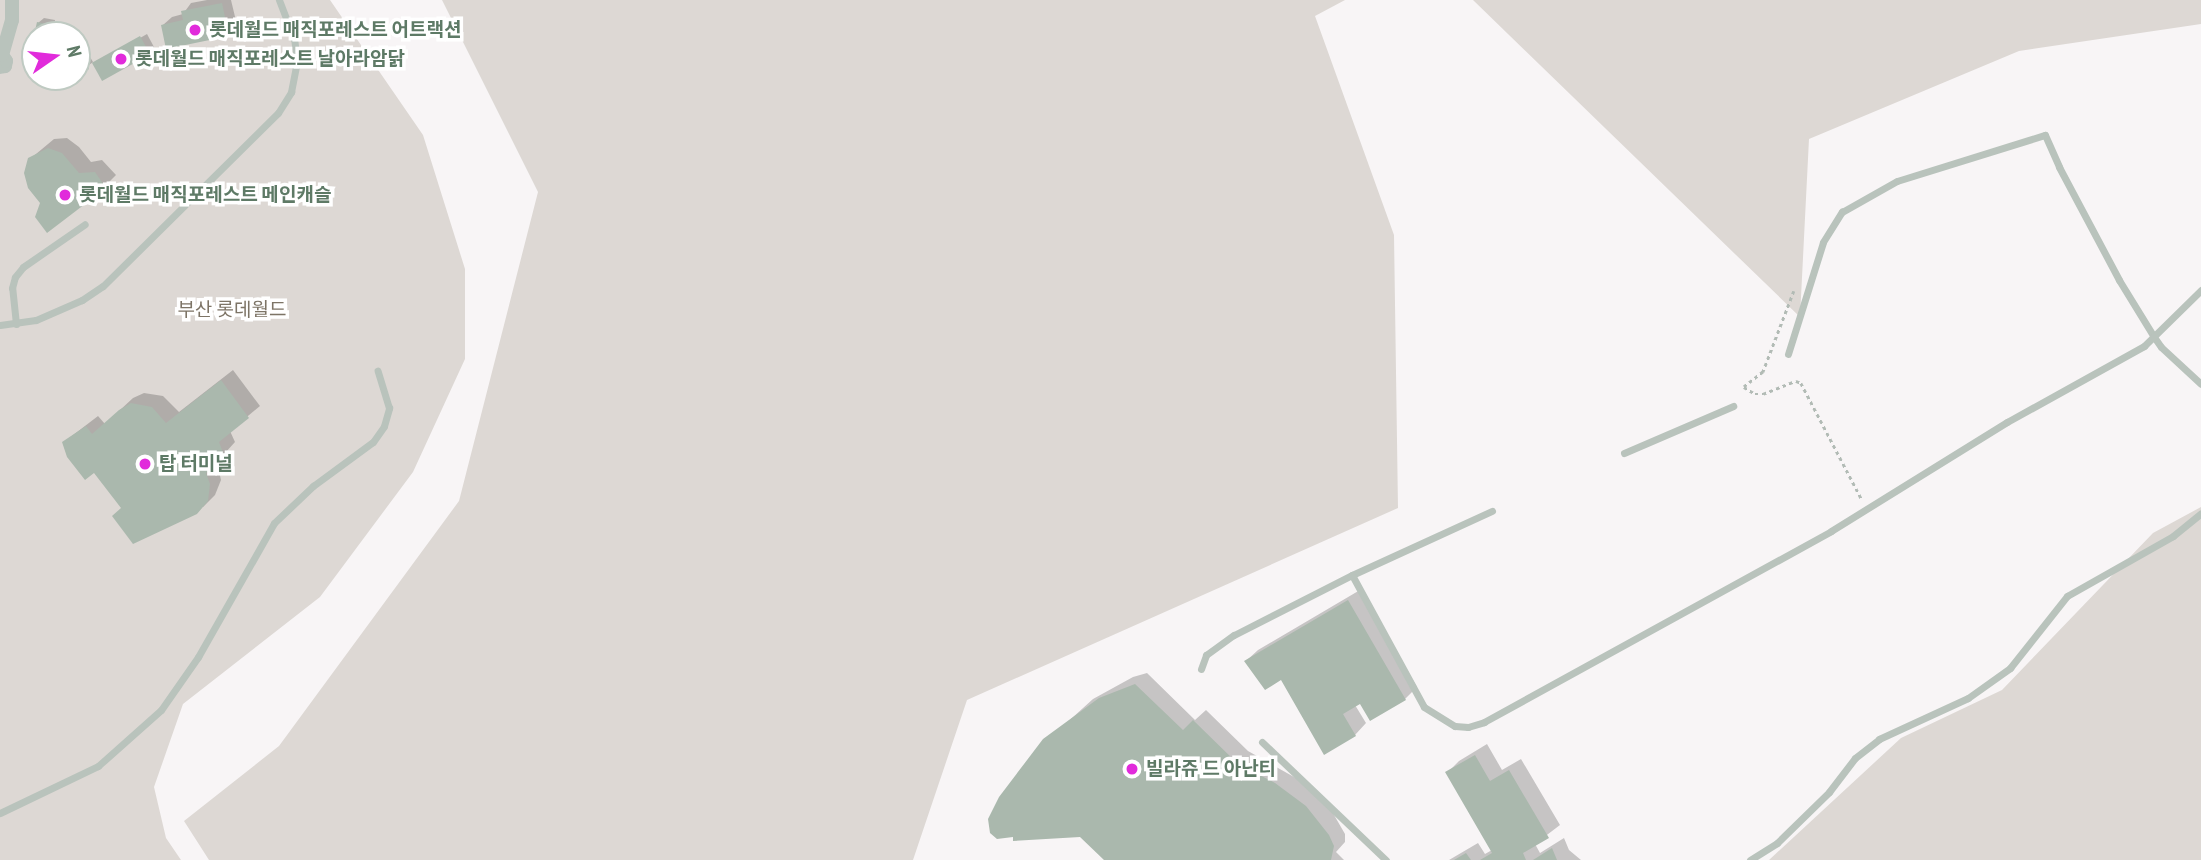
<!DOCTYPE html>
<html>
<head>
<meta charset="utf-8">
<style>
  body { margin:0 }
  #map { position:relative; width:2201px; height:860px; overflow:hidden; background:#f8f5f6; font-family:"PT Sans Narrow","Noto Sans KR",sans-serif }
  div>[style] { position:absolute }
  .green>* { inset:0; background:#ddd8d4 }
  .shadow>* { inset:0; background:#0003 }
  .building>* { inset:0; background:#aab8ad; transform-origin:0 0 }
  .path>* { height:2.5px; margin-top:-1.25px; transform-origin:0; background:repeating-linear-gradient(90deg,#b2bbb5 0 3.5px,transparent 0 7px) }
  .lane>* { height:7px; margin:-3.5px; padding:0 3.5px; transform-origin:3.5px; border-radius:3.5px; background:#b9c3bc }
  .street>* { height:14px; margin:-7px; padding:0 7px; transform-origin:7px; border-radius:7px; background:#b9c3bc }
  .dots>* { width:19px; height:19px; translate:-50% -50%; box-sizing:border-box; border:4px solid #fff; border-radius:50% }
  span { translate:-50% -50%; white-space:nowrap; text-align:center; line-height:1.15; -webkit-text-stroke:7px #fff; paint-order:stroke }
  .poi-label { font-size:19px; color:#5e7a66; font-weight:700 }
  .left { translate:0 -50%; text-align:left }
  .park-label { font-size:19px; color:#7d7466 }
  .north { position:absolute; left:21px; top:21px; width:70px; height:70px; box-sizing:border-box; background:#fff; border:2px solid #bfcac2; border-radius:50%; rotate:76deg; font-size:19px; font-weight:700; line-height:28px; text-align:center; color:#5e7a66 }
  .north::after { content:''; display:block; margin:auto; width:24px; height:32px; background:#e12bdb; clip-path:polygon(50% 0,100% 100%,50% 72%,0 100%) }
</style>
</head>
<body>
<div id="map">
  <div class="green">
    <i style="clip-path:polygon(evenodd,0 0,330px 0,423px 135px,465px 269px,465px 359px,413px 472px,320px 597px,183px 704px,154px 787px,166px 838px,181px 860px,0 860px,0 0,35px 35px,77px 35px,77px 77px,35px 77px,35px 35px)"></i>
    <i style="clip-path:polygon(442px 0,1345px 0,1315px 16px,1394px 235px,1398px 508px,967px 700px,913px 860px,209px 860px,184px 821px,279px 746px,459px 501px,538px 192px)"></i>
    <i style="clip-path:polygon(1473px 0,2201px 0,2201px 24px,2019px 51px,1809px 139px,1800px 317px)"></i>
    <i style="clip-path:polygon(2201px 507px,2201px 860px,1769px 860px,1901px 738px,2002px 690px,2153px 533px)"></i>
  </div>
  <div class="shadow">
    <i style="clip-path:polygon(207px 0,231px 0,237px 25px,228px 34px,163px 25px,172px 17px,183px 14px,191px 3px)"></i>
    <i style="clip-path:polygon(44px 18px,55px 20px,54px 35px,37px 35px,38px 23px)"></i>
    <i style="clip-path:polygon(147px 34px,154px 47px,149px 53px,98px 62px)"></i>
    <i style="clip-path:polygon(86px 50px,93px 62px,77px 74px,77px 54px)"></i>
    <i style="clip-path:polygon(67px 138px,79px 147px,91px 162px,102px 160px,116px 175px,105px 186px,42px 202px,30px 159px,54px 139px)"></i>
    <i style="clip-path:polygon(233px 370px,260px 406px,230px 431px,235px 442px,217px 462px,221px 480px,215px 495px,203px 507px,123px 508px,95px 471px,64px 442px,98px 416px,105px 424px,133px 398px,144px 393px,163px 396px,179px 412px)"></i>
    <i style="clip-path:polygon(1360px 590px,1417px 687px,1405px 699px,1361px 701px,1355px 705px,1366px 723px,1355px 735px,1282px 678px,1246px 661px,1258px 650px)"></i>
    <i style="clip-path:polygon(1147px 673px,1195px 720px,1206px 710px,1248px 751px,1303px 782px,1330px 808px,1345px 834px,1345px 842px,1336px 852px,1344px 860px,1107px 860px,1041px 746px,1093px 699px,1133px 677px)"></i>
    <i style="clip-path:polygon(1487px 744px,1502px 770px,1521px 759px,1560px 825px,1535px 844px,1540px 853px,1564px 838px,1569px 850px,1581px 860px,1449px 860px,1478px 843px,1485px 854px,1492px 850px,1447px 773px,1459px 761px)"></i>
  </div>
  <div class="building">
    <i style="clip-path:polygon(222px 3px,229px 36px,166px 49px,161px 25px,183px 20px,181px 11px)"></i>
    <i style="clip-path:polygon(37px 22px,50px 25px,48px 35px,34px 35px)"></i>
    <i style="left:140px;top:36px;width:21px;height:55px;rotate:61deg"></i>
    <i style="clip-path:polygon(80px 54px,89px 69px,77px 76px,77px 56px)"></i>
    <i style="clip-path:polygon(48px 148px,62px 153px,79px 173px,95px 172px,106px 188px,47px 233px,35px 217px,40px 203px,28px 188px,24px 173px,28px 158px)"></i>
    <i style="clip-path:polygon(221px 380px,249px 418px,219px 442px,224px 455px,221px 462px,206px 473px,210px 484px,208px 501px,197px 514px,133px 544px,112px 516px,121px 508px,94px 473px,85px 480px,67px 457px,62px 442px,86px 426px,92px 434px,119px 410px,131px 403px,152px 407px,166px 423px)"></i>
    <i style="clip-path:polygon(1348px 600px,1406px 700px,1370px 721px,1360px 704px,1343px 714px,1356px 736px,1324px 755px,1281px 680px,1265px 690px,1244px 661px)"></i>
    <i style="clip-path:polygon(1135px 684px,1183px 730px,1193px 720px,1237px 763px,1275px 783px,1306px 806px,1329px 835px,1334px 846px,1331px 860px,1104px 860px,1080px 837px,1013px 841px,1013px 837px,997px 839px,990px 833px,988px 819px,999px 797px,1043px 739px,1099px 698px)"></i>
    <i style="clip-path:polygon(1475px 755px,1490px 781px,1509px 770px,1549px 838px,1523px 853px,1526px 860px,1480px 860px,1492px 853px,1445px 772px)"></i>
    <i style="clip-path:polygon(1552px 848px,1557px 860px,1533px 860px)"></i>
    <i style="clip-path:polygon(1466px 853px,1471px 860px,1454px 860px)"></i>
  </div>
  <div class="path">
    <i style="left:1794px;top:291px;width:87px;rotate:110.9deg"></i>
    <i style="left:1763px;top:372px;width:24px;rotate:142deg"></i>
    <i style="left:1744px;top:387px;width:13px;rotate:32deg"></i>
    <i style="left:1755px;top:394px;width:8px"></i>
    <i style="left:1763px;top:394px;width:35px;rotate:-22deg"></i>
    <i style="left:1796px;top:381px;width:5px;rotate:22deg"></i>
    <i style="left:1801px;top:383px;width:130px;rotate:62.4deg"></i>
  </div>
  <div class="lane">
    <i style="left:16px;top:324px;width:36px;rotate:-96deg"></i>
    <i style="left:12px;top:288px;width:11px;rotate:-75deg"></i>
    <i style="left:15px;top:277px;width:13px;rotate:-51deg"></i>
    <i style="left:23px;top:267px;width:75px;rotate:-34.7deg"></i>
    <i style="left:0;top:325px;width:36px;rotate:-8deg"></i>
    <i style="left:36px;top:320px;width:50px;rotate:-23.5deg"></i>
    <i style="left:82px;top:300px;width:25px;rotate:-34deg"></i>
    <i style="left:103px;top:286px;width:246px;rotate:-44.7deg"></i>
    <i style="left:278px;top:113px;width:25px;rotate:-58deg"></i>
    <i style="left:291px;top:92px;width:31px;rotate:-79deg"></i>
    <i style="left:297px;top:62px;width:23px;rotate:-97deg"></i>
    <i style="left:294px;top:39px;width:42px;rotate:-111deg"></i>
    <i style="left:1788px;top:354px;width:117px;rotate:-72.6deg"></i>
    <i style="left:1823px;top:242px;width:36px;rotate:-58deg"></i>
    <i style="left:1842px;top:212px;width:63px;rotate:-29.4deg"></i>
    <i style="left:1897px;top:181px;width:155px;rotate:-17.3deg"></i>
    <i style="left:2045px;top:135px;width:35px;rotate:66deg"></i>
    <i style="left:2059px;top:167px;width:128px;rotate:62deg"></i>
    <i style="left:2119px;top:280px;width:67px;rotate:58.4deg"></i>
    <i style="left:2154px;top:337px;width:12px;rotate:55deg"></i>
    <i style="left:2161px;top:347px;width:54px;rotate:42.8deg"></i>
    <i style="left:1624px;top:453px;width:119px;rotate:-23.3deg"></i>
    <i style="left:1352px;top:575px;width:154px;rotate:-24.6deg"></i>
    <i style="left:1201px;top:669px;width:15px;rotate:-70deg"></i>
    <i style="left:1206px;top:655px;width:34px;rotate:-36deg"></i>
    <i style="left:1234px;top:635px;width:132px;rotate:-27deg"></i>
    <i style="left:1352px;top:575px;width:150px;rotate:61.4deg"></i>
    <i style="left:1424px;top:707px;width:36px;rotate:32deg"></i>
    <i style="left:1455px;top:726px;width:13px;rotate:4deg"></i>
    <i style="left:1468px;top:727px;width:17px;rotate:-17deg"></i>
    <i style="left:1484px;top:722px;width:396px;rotate:-28.8deg"></i>
    <i style="left:1831px;top:531px;width:207px;rotate:-31.8deg"></i>
    <i style="left:2007px;top:422px;width:157px;rotate:-29deg"></i>
    <i style="left:2144px;top:346px;width:80px;rotate:-44.5deg"></i>
    <i style="left:1262px;top:742px;width:171px;rotate:43.6deg"></i>
    <i style="left:0;top:813px;width:109px;rotate:-25.6deg"></i>
    <i style="left:98px;top:766px;width:84px;rotate:-41.6deg"></i>
    <i style="left:161px;top:710px;width:65px;rotate:-55.1deg"></i>
    <i style="left:198px;top:657px;width:154px;rotate:-60.4deg"></i>
    <i style="left:274px;top:523px;width:54px;rotate:-43.5deg"></i>
    <i style="left:313px;top:486px;width:74px;rotate:-36.3deg"></i>
    <i style="left:373px;top:442px;width:19px;rotate:-55deg"></i>
    <i style="left:384px;top:426px;width:19px;rotate:-74deg"></i>
    <i style="left:389px;top:408px;width:39px;rotate:-107deg"></i>
    <i style="left:1750px;top:860px;width:32px;rotate:-32deg"></i>
    <i style="left:1777px;top:843px;width:73px;rotate:-44.4deg"></i>
    <i style="left:1829px;top:792px;width:43px;rotate:-52.6deg"></i>
    <i style="left:1855px;top:758px;width:31px;rotate:-38deg"></i>
    <i style="left:1879px;top:739px;width:98px;rotate:-24.7deg"></i>
    <i style="left:1968px;top:698px;width:52px;rotate:-35.5deg"></i>
    <i style="left:2010px;top:668px;width:92px;rotate:-51.6deg"></i>
    <i style="left:2067px;top:596px;width:122px;rotate:-29.5deg"></i>
    <i style="left:2173px;top:536px;width:36px;rotate:-39deg"></i>
  </div>
  <div class="street">
    <i style="left:0;top:67px;width:5px;rotate:-11deg"></i>
    <i style="left:5px;top:66px;width:5px;rotate:-79deg"></i>
    <i style="left:6px;top:61px;width:7px;rotate:-124deg"></i>
    <i style="left:2px;top:55px;width:36px;rotate:-74deg"></i>
    <i style="left:12px;top:20px;width:20px;rotate:-90deg"></i>
  </div>
  <div class="dots">
    <i style="left:195px;top:30px;background:#e12bdb"></i>
    <i style="left:121px;top:59px;background:#e12bdb"></i>
    <i style="left:65px;top:195px;background:#e12bdb"></i>
    <i style="left:145px;top:464px;background:#e12bdb"></i>
    <i style="left:1132px;top:769px;background:#e12bdb"></i>
  </div>
  <div class="poi-label">
    <span class="left" style="left:209px;top:30px">롯데월드 매직포레스트 어트랙션</span>
    <span class="left" style="left:135px;top:59px">롯데월드 매직포레스트 날아라암닭</span>
    <span class="left" style="left:79px;top:195px">롯데월드 매직포레스트 메인캐슬</span>
    <span class="left" style="left:159px;top:464px">탑 터미널</span>
    <span class="left" style="left:1146px;top:769px">빌라쥬 드 아난티</span>
  </div>
  <div class="park-label">
    <span style="left:232px;top:310px">부산 롯데월드</span>
  </div>
  <div class="north">N</div>
</div>
</body>
</html>
